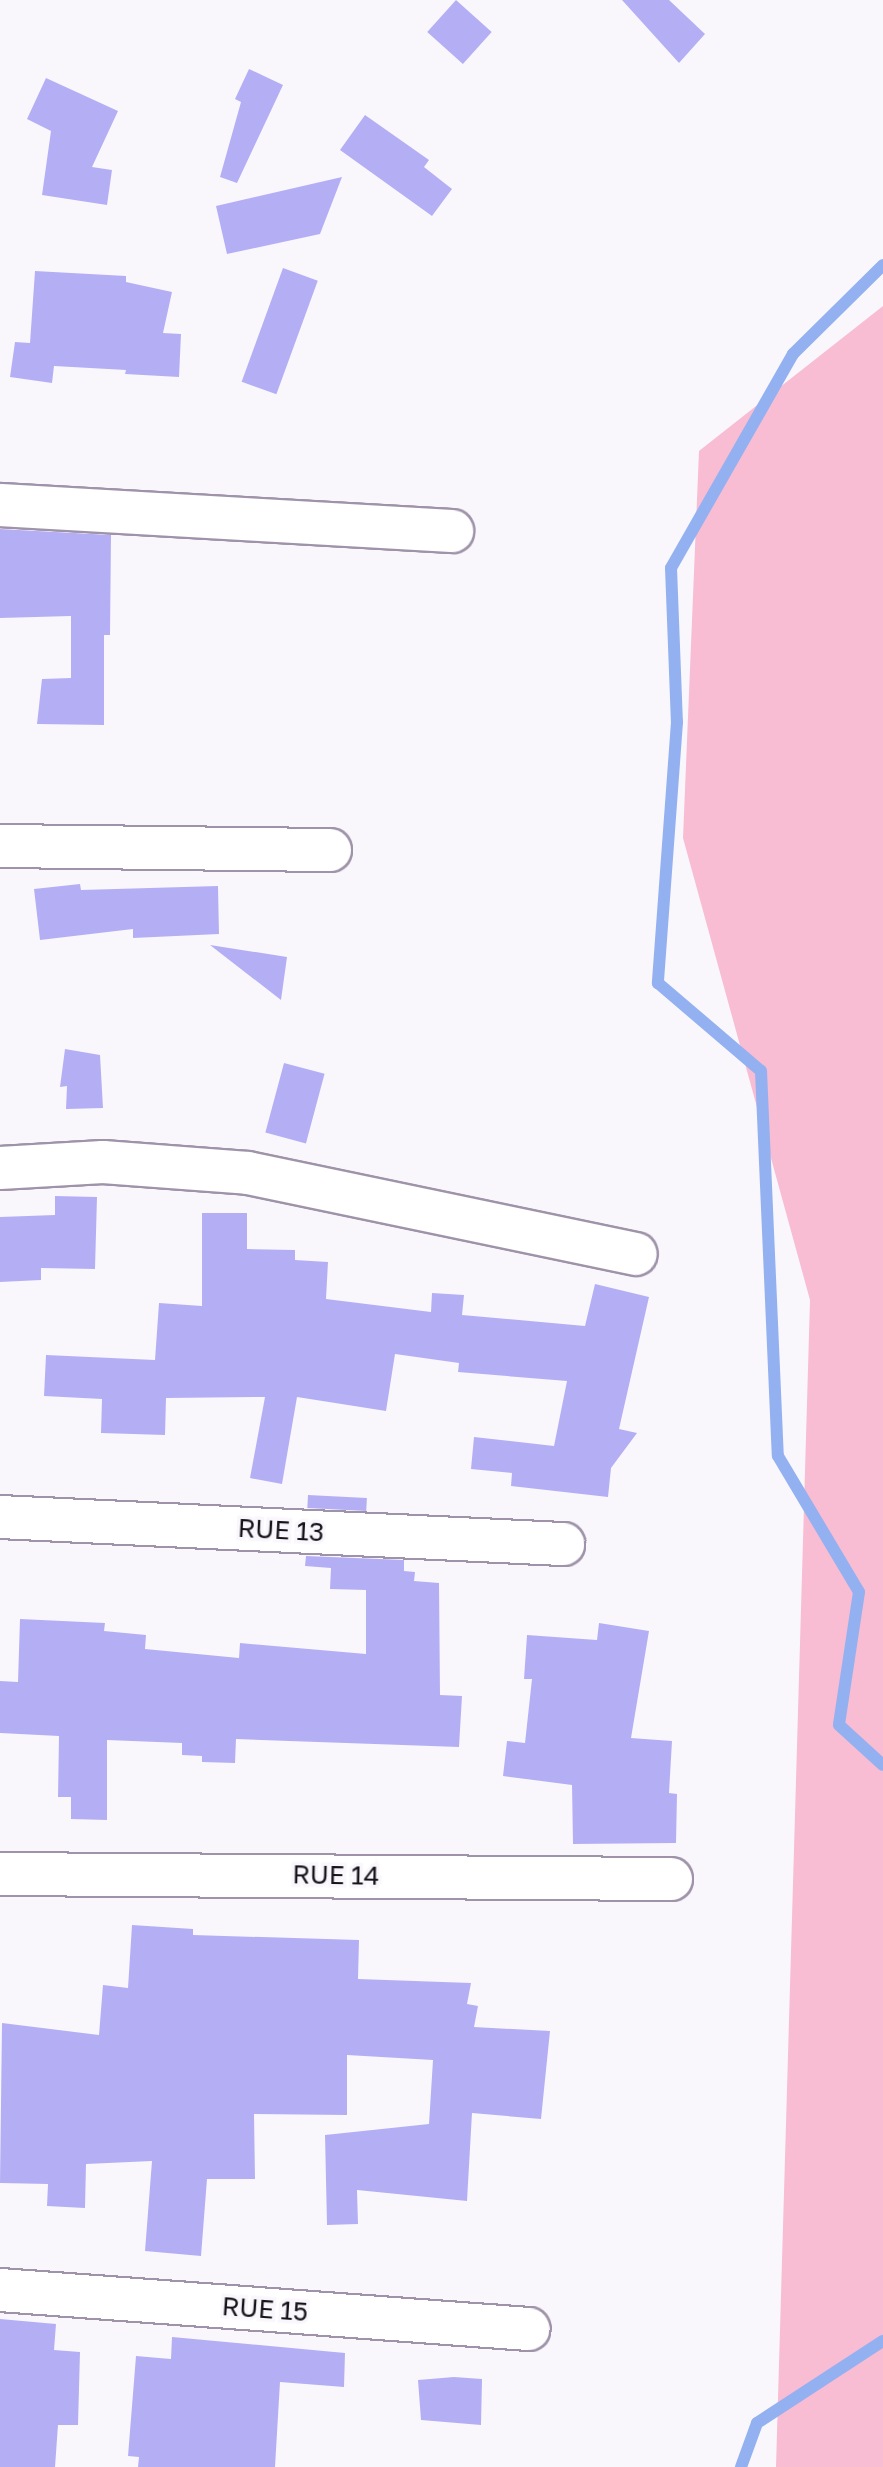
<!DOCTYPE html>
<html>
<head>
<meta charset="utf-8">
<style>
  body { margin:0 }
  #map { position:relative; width:883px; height:2467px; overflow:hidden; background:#f9f7fc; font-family:"Golos Text",sans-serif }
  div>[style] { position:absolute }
  .green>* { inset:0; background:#f8bcd3 }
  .stream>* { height:12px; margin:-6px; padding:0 6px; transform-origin:6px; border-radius:6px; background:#93b1f1 }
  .building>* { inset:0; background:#b4aff5; transform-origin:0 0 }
  .roads { filter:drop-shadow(2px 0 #9f93a9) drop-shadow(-2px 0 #9f93a9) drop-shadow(0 2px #9f93a9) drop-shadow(0 -2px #9f93a9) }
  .street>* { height:42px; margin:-21px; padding:0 21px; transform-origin:21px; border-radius:21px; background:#fff }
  span { translate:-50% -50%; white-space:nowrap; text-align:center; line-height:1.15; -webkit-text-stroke:7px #f9f7fc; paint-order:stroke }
  .street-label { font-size:26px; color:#17131b }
</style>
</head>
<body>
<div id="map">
  <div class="green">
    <i style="clip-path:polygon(883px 306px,883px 2467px,776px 2467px,810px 1300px,683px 838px,699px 451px)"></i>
  </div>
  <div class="stream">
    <i style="left:883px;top:265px;width:127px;rotate:135.3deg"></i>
    <i style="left:793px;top:354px;width:246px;rotate:119.7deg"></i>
    <i style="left:671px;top:568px;width:154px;rotate:87.8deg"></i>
    <i style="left:677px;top:722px;width:262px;rotate:94.2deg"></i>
    <i style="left:658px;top:983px;width:135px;rotate:40.5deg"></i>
    <i style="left:761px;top:1071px;width:385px;rotate:87.5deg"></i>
    <i style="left:778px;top:1456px;width:158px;rotate:59.2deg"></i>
    <i style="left:859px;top:1592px;width:134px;rotate:98.6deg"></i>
    <i style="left:839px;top:1725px;width:59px;rotate:42.3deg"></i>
    <i style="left:741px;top:2467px;width:47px;rotate:-70deg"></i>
    <i style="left:757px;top:2423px;width:150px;rotate:-33.1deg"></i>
  </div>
  <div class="building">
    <i style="left:456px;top:0;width:48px;height:43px;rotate:42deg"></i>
    <i style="clip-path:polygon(622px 0,669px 0,705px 34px,679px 63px)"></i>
    <i style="clip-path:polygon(249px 69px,283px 85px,237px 183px,220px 177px,241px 102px,235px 99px)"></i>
    <i style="clip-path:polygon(46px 78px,118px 111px,92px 167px,112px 170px,107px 205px,42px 195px,51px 131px,27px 119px)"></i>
    <i style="clip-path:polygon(365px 115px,429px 160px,424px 167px,452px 189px,432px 216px,340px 150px)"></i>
    <i style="clip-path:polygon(342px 177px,320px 234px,227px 254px,216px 206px)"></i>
    <i style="left:283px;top:268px;width:37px;height:121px;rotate:20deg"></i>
    <i style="clip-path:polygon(35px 271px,126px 276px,126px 282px,172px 292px,163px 333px,181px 334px,179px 377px,125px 374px,126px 370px,54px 366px,52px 383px,10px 377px,15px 342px,30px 343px)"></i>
    <i style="clip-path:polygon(0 529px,111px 535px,110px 635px,104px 635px,104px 725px,37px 724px,42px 679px,71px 678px,71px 616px,0 618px)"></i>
    <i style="clip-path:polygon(80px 884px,81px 890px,218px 886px,219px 934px,133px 938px,133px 929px,40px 940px,34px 889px)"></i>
    <i style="clip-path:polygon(210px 945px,287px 957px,281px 1000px)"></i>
    <i style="clip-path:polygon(65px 1049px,100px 1055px,103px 1108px,66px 1109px,67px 1086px,60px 1087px)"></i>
    <i style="left:284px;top:1063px;width:42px;height:72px;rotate:15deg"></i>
    <i style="clip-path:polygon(55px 1196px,97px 1197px,95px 1269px,41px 1268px,41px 1280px,0 1282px,0 1217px,55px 1215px)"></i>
    <i style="clip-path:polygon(202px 1213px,247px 1213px,247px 1249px,295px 1250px,295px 1260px,328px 1262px,326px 1299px,431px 1312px,432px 1293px,464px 1295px,462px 1315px,585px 1326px,595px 1284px,649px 1297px,619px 1429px,637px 1433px,611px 1468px,608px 1497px,511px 1486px,512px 1473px,471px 1469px,474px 1437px,554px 1446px,567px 1381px,458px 1372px,459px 1363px,395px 1354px,386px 1411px,297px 1397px,282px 1484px,250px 1478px,265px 1397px,166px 1398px,165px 1435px,101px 1433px,102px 1399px,44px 1396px,46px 1355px,155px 1360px,159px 1303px,202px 1306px)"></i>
    <i style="left:308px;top:1495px;width:59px;height:13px;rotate:3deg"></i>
    <i style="clip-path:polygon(306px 1556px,404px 1560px,404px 1571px,415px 1572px,414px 1581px,439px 1583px,440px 1695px,462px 1696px,459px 1747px,236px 1739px,235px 1763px,202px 1762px,202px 1756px,182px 1755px,182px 1743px,107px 1740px,107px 1820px,71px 1819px,71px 1797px,58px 1797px,59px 1736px,0 1733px,0 1681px,18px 1682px,20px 1619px,105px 1623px,104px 1631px,146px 1635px,145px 1649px,239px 1658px,240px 1643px,366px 1654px,366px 1590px,330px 1589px,331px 1568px,305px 1566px)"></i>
    <i style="clip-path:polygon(599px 1623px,649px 1631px,631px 1738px,672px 1741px,669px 1793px,677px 1794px,676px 1843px,573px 1844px,572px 1785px,503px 1776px,507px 1741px,525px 1743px,532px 1679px,524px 1679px,527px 1635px,597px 1640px)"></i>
    <i style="clip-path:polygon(132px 1925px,193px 1929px,193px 1935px,359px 1940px,358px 1979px,471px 1983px,467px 2004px,478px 2006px,474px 2027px,550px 2031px,541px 2119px,472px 2113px,467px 2201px,357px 2190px,358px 2224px,327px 2225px,325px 2135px,429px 2124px,433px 2060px,347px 2055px,347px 2115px,254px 2114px,255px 2179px,207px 2179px,201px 2256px,145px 2251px,152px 2161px,86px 2164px,85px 2208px,47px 2206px,48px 2184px,0 2183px,2px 2023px,99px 2035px,103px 1985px,128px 1988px)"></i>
    <i style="clip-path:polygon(0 2319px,56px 2324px,54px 2350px,80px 2352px,78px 2425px,58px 2425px,55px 2467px,0 2467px)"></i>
    <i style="clip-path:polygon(172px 2337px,345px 2353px,344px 2387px,280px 2382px,275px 2467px,138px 2467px,139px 2457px,128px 2456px,136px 2356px,171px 2359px)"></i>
    <i style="clip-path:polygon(454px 2377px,482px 2379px,481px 2425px,421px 2420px,418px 2380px)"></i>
  </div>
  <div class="roads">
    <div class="street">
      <i style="left:0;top:505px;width:453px;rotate:3.3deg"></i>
      <i style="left:0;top:846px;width:330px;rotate:0.7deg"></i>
      <i style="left:0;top:1168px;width:103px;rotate:-3.3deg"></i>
      <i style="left:103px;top:1162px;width:145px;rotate:4.3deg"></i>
      <i style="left:248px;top:1173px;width:396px;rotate:11.8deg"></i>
      <i style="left:0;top:1517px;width:564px;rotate:2.75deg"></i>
      <i style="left:0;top:1874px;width:671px;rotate:0.43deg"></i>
      <i style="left:0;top:2290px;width:530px;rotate:4.22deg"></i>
    </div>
  </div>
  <div class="street-label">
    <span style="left:281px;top:1530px;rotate:3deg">RUE 13</span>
    <span style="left:336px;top:1875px;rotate:1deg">RUE 14</span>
    <span style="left:265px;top:2309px;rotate:4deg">RUE 15</span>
  </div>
</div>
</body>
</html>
